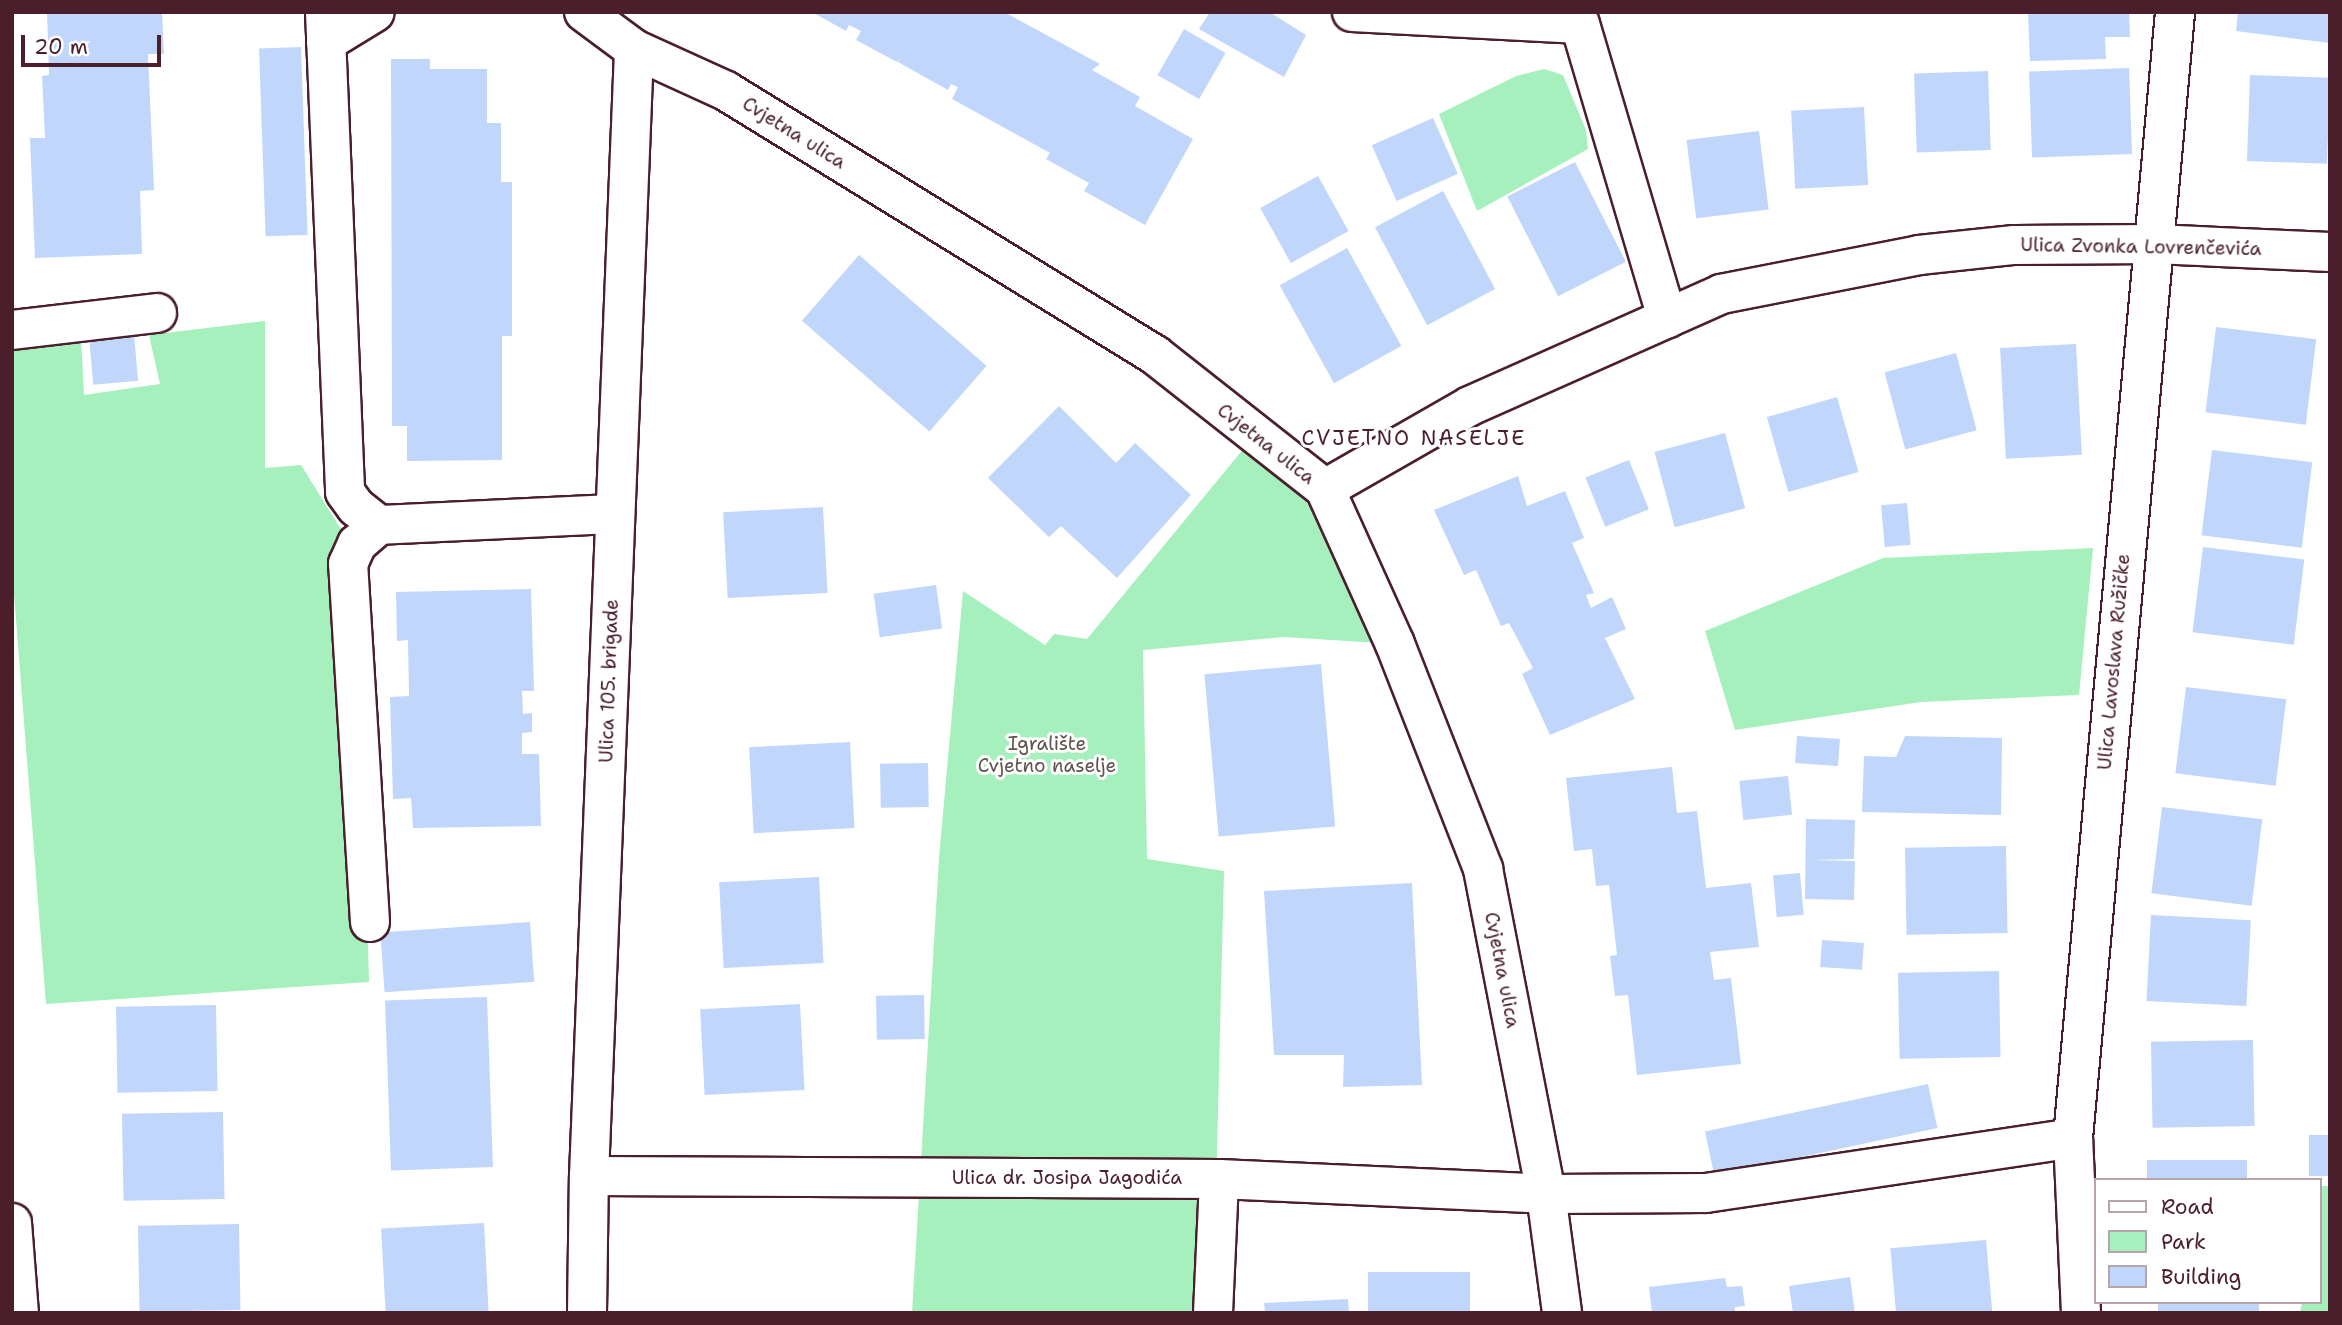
<!DOCTYPE html>
<html>
<head>
<meta charset="utf-8">
<style>
  body { margin:0 }
  #map { position:relative; width:2342px; height:1325px; overflow:hidden; background:#fff; font-family:"Shantell Sans",sans-serif }
  div>[style] { position:absolute }
  .green>* { inset:0; background:#a6f0be }
  .building>* { inset:0; background:#c1d6fb; transform-origin:0 0 }
  .roads { filter:drop-shadow(2px 0 #4a1f2b) drop-shadow(-2px 0 #4a1f2b) drop-shadow(0 2px #4a1f2b) drop-shadow(0 -2px #4a1f2b) }
  .minor>* { height:38px; margin:-19px; padding:0 19px; transform-origin:19px; border-radius:19px; background:#fff }
  span { translate:-50% -50%; white-space:nowrap; text-align:center; line-height:1.15; -webkit-text-stroke:6px #fff; paint-order:stroke }
  .street-label { font-size:19px; color:#4a1f2b }
  .park-label { font-size:19px; color:#615350 }
  .neighbourhood-label { font-size:21px; color:#4a1f2b; letter-spacing:2px }
  .frame { position:absolute; inset:0; border:14px solid #4a1f2b; pointer-events:none }
  .legend { position:absolute; left:2094px; top:1178px; width:228px; height:126px; box-sizing:border-box; background:#fff; border:2px solid #b7a5aa; margin:0; padding:9px 12px; list-style:none; font-size:21px; color:#4a1f2b }
  .legend li { display:flex; align-items:center; gap:14px; height:35px }
  .legend b { width:35px; border:2px solid #b7a5aa }
  .scale { position:absolute; left:21px; top:35px; width:140px; height:32px; box-sizing:border-box; border:4px solid #4a1f2b; border-top:0; padding-left:9px; font-size:21px; line-height:24px; white-space:nowrap; color:#4a1f2b; -webkit-text-stroke:5px #fff; paint-order:stroke }
</style>
</head>
<body>
<div id="map">
  <div class="green">
    <i style="clip-path:polygon(1544px 69px,1563px 75px,1586px 130px,1588px 149px,1477px 211px,1439px 114px,1516px 76px)"></i>
    <i style="clip-path:polygon(265px 321px,265px 468px,301px 465px,339px 526px,357px 544px,369px 982px,46px 1004px,12px 568px,12px 346px,81px 339px,84px 395px,160px 384px,149px 335px)"></i>
    <i style="clip-path:polygon(1254px 436px,1325px 489px,1395px 644px,1284px 637px,1143px 650px,1147px 859px,1224px 871px,1213px 1313px,912px 1313px,939px 858px,963px 591px,1045px 645px,1054px 634px,1087px 639px)"></i>
    <i style="clip-path:polygon(2093px 548px,2079px 695px,1921px 702px,1735px 730px,1705px 631px,1883px 558px)"></i>
    <i style="clip-path:polygon(2319px 1186px,2330px 1186px,2330px 1313px,2300px 1313px,2302px 1302px,2319px 1302px)"></i>
  </div>
  <div class="building">
    <i style="clip-path:polygon(47px 12px,162px 12px,164px 54px,148px 54px,154px 190px,140px 191px,142px 254px,35px 258px,30px 138px,45px 138px,42px 76px,49px 75px)"></i>
    <i style="clip-path:polygon(812px 12px,1004px 12px,1100px 64px,1092px 70px,1140px 97px,1135px 106px,1193px 139px,1145px 225px,1084px 191px,1089px 183px,1046px 159px,1050px 153px,952px 99px,958px 87px,951px 84px,948px 90px,898px 62px,902px 57px,897px 62px,856px 40px,861px 31px,849px 25px,846px 31px)"></i>
    <i style="clip-path:polygon(1210px 12px,1269px 12px,1306px 35px,1284px 77px,1199px 29px)"></i>
    <i style="clip-path:polygon(2028px 12px,2129px 12px,2130px 37px,2105px 37px,2106px 59px,2030px 61px)"></i>
    <i style="clip-path:polygon(2238px 12px,2330px 12px,2330px 43px,2236px 31px)"></i>
    <i style="left:1184px;top:29px;width:48px;height:53px;rotate:30deg"></i>
    <i style="left:301px;top:47px;width:188px;height:42px;rotate:88deg"></i>
    <i style="clip-path:polygon(391px 59px,430px 59px,430px 69px,487px 69px,487px 123px,501px 123px,501px 182px,512px 182px,512px 336px,502px 336px,502px 460px,407px 461px,407px 426px,392px 426px)"></i>
    <i style="left:2129px;top:68px;width:86px;height:100px;rotate:88deg"></i>
    <i style="left:1988px;top:71px;width:79px;height:74px;rotate:88deg"></i>
    <i style="left:2250px;top:75px;width:80px;height:86px;rotate:2deg"></i>
    <i style="left:1864px;top:107px;width:78px;height:73px;rotate:87deg"></i>
    <i style="left:1433px;top:118px;width:61px;height:67px;rotate:66deg"></i>
    <i style="left:1759px;top:131px;width:79px;height:73px;rotate:83deg"></i>
    <i style="left:1575px;top:162px;width:112px;height:76px;rotate:63deg"></i>
    <i style="left:1318px;top:176px;width:63px;height:66px;rotate:61deg"></i>
    <i style="left:1443px;top:191px;width:111px;height:77px;rotate:62deg"></i>
    <i style="left:1347px;top:248px;width:112px;height:77px;rotate:61deg"></i>
    <i style="left:859px;top:255px;width:169px;height:87px;rotate:41deg"></i>
    <i style="left:2216px;top:327px;width:101px;height:86px;rotate:7deg"></i>
    <i style="left:134px;top:334px;width:47px;height:45px;rotate:85deg"></i>
    <i style="left:2076px;top:344px;width:111px;height:76px;rotate:87deg"></i>
    <i style="left:1956px;top:353px;width:80px;height:74px;rotate:75deg"></i>
    <i style="left:1837px;top:397px;width:78px;height:73px;rotate:74deg"></i>
    <i style="clip-path:polygon(1059px 406px,1116px 463px,1135px 443px,1191px 495px,1117px 578px,1061px 526px,1049px 537px,988px 478px)"></i>
    <i style="left:1725px;top:433px;width:78px;height:73px;rotate:75deg"></i>
    <i style="left:2212px;top:450px;width:101px;height:86px;rotate:7deg"></i>
    <i style="left:1629px;top:460px;width:53px;height:47px;rotate:68deg"></i>
    <i style="clip-path:polygon(1518px 476px,1527px 506px,1565px 491px,1584px 538px,1572px 543px,1594px 593px,1586px 595px,1591px 608px,1612px 597px,1626px 629px,1605px 638px,1635px 699px,1550px 735px,1522px 674px,1533px 668px,1509px 623px,1501px 626px,1476px 570px,1464px 575px,1434px 510px)"></i>
    <i style="left:1907px;top:503px;width:42px;height:26px;rotate:85deg"></i>
    <i style="left:823px;top:507px;width:86px;height:100px;rotate:87deg"></i>
    <i style="left:2203px;top:547px;width:102px;height:86px;rotate:7deg"></i>
    <i style="left:936px;top:585px;width:44px;height:63px;rotate:82deg"></i>
    <i style="clip-path:polygon(531px 589px,534px 691px,522px 691px,523px 714px,532px 713px,532px 732px,522px 733px,522px 754px,539px 754px,541px 826px,413px 828px,411px 798px,393px 799px,390px 697px,409px 696px,408px 640px,397px 641px,396px 592px)"></i>
    <i style="left:1321px;top:664px;width:163px;height:117px;rotate:85deg"></i>
    <i style="left:2186px;top:687px;width:101px;height:87px;rotate:7deg"></i>
    <i style="left:1797px;top:736px;width:43px;height:27px;rotate:4deg"></i>
    <i style="clip-path:polygon(1905px 736px,2002px 738px,2001px 815px,1862px 812px,1864px 756px,1896px 757px)"></i>
    <i style="left:850px;top:742px;width:86px;height:101px;rotate:87deg"></i>
    <i style="left:928px;top:763px;width:44px;height:48px;rotate:89deg"></i>
    <i style="clip-path:polygon(1672px 767px,1677px 813px,1697px 811px,1706px 888px,1751px 883px,1759px 947px,1710px 952px,1714px 980px,1731px 978px,1741px 1064px,1637px 1075px,1628px 995px,1615px 996px,1610px 956px,1617px 955px,1609px 885px,1596px 886px,1592px 849px,1574px 851px,1566px 778px)"></i>
    <i style="left:1788px;top:776px;width:39px;height:49px;rotate:84deg"></i>
    <i style="left:2162px;top:807px;width:101px;height:87px;rotate:7deg"></i>
    <i style="clip-path:polygon(1806px 819px,1855px 820px,1854px 859px,1810px 860px,1855px 861px,1854px 900px,1805px 899px)"></i>
    <i style="left:2006px;top:846px;width:87px;height:101px;rotate:89deg"></i>
    <i style="left:1800px;top:873px;width:42px;height:27px;rotate:85deg"></i>
    <i style="left:819px;top:877px;width:86px;height:100px;rotate:87deg"></i>
    <i style="clip-path:polygon(1412px 883px,1422px 1085px,1343px 1087px,1344px 1055px,1274px 1055px,1264px 891px)"></i>
    <i style="left:2151px;top:915px;width:100px;height:86px;rotate:3deg"></i>
    <i style="left:530px;top:922px;width:60px;height:150px;rotate:86deg"></i>
    <i style="left:1822px;top:940px;width:42px;height:27px;rotate:4deg"></i>
    <i style="left:1999px;top:971px;width:86px;height:101px;rotate:89deg"></i>
    <i style="left:924px;top:995px;width:44px;height:48px;rotate:89deg"></i>
    <i style="left:487px;top:997px;width:170px;height:102px;rotate:88deg"></i>
    <i style="left:800px;top:1004px;width:86px;height:100px;rotate:87deg"></i>
    <i style="left:216px;top:1005px;width:86px;height:100px;rotate:89deg"></i>
    <i style="left:2253px;top:1040px;width:86px;height:102px;rotate:89deg"></i>
    <i style="left:1928px;top:1084px;width:45px;height:228px;rotate:78deg"></i>
    <i style="left:223px;top:1112px;width:87px;height:101px;rotate:89deg"></i>
    <i style="left:2330px;top:1135px;width:41px;height:21px;rotate:90deg"></i>
    <i style="left:2247px;top:1160px;width:20px;height:100px;rotate:90deg"></i>
    <i style="left:484px;top:1223px;width:90px;height:103px;rotate:87deg"></i>
    <i style="left:239px;top:1224px;width:86px;height:101px;rotate:89deg"></i>
    <i style="left:1986px;top:1240px;width:73px;height:96px;rotate:85deg"></i>
    <i style="left:1470px;top:1272px;width:41px;height:102px;rotate:90deg"></i>
    <i style="clip-path:polygon(1850px 1277px,1855px 1313px,1793px 1313px,1789px 1286px)"></i>
    <i style="clip-path:polygon(1725px 1278px,1727px 1287px,1742px 1286px,1745px 1306px,1735px 1307px,1735px 1313px,1652px 1313px,1649px 1287px)"></i>
    <i style="clip-path:polygon(1348px 1299px,1349px 1313px,1265px 1313px,1264px 1303px)"></i>
    <i style="left:2158px;top:1302px;width:101px;height:11px"></i>
  </div>
  <div class="roads">
    <div class="minor">
      <i style="left:325px;top:12px;width:480px;rotate:87.6deg"></i>
      <i style="left:345px;top:492px;width:19px;rotate:54deg"></i>
      <i style="left:356px;top:507px;width:29px;rotate:38deg"></i>
      <i style="left:379px;top:525px;width:236px;rotate:-2.7deg"></i>
      <i style="left:584px;top:12px;width:62px;rotate:36.5deg"></i>
      <i style="left:634px;top:49px;width:101px;rotate:24.5deg"></i>
      <i style="left:726px;top:91px;width:504px;rotate:31.61deg"></i>
      <i style="left:1155px;top:355px;width:216px;rotate:38.2deg"></i>
      <i style="left:1325px;top:489px;width:170px;rotate:65.7deg"></i>
      <i style="left:1395px;top:644px;width:242px;rotate:68.6deg"></i>
      <i style="left:1483px;top:869px;width:331px;rotate:79deg"></i>
      <i style="left:1546px;top:1194px;width:120px;rotate:82.3deg"></i>
      <i style="left:1352px;top:12px;width:228px;rotate:3deg"></i>
      <i style="left:1580px;top:24px;width:307px;rotate:73.5deg"></i>
      <i style="left:326px;top:42px;width:57px;rotate:-31.5deg"></i>
      <i style="left:12px;top:330px;width:146px;rotate:-6.7deg"></i>
      <i style="left:1325px;top:489px;width:167px;rotate:-29.8deg"></i>
      <i style="left:1470px;top:406px;width:275px;rotate:-24deg"></i>
      <i style="left:1721px;top:294px;width:202px;rotate:-11.1deg"></i>
      <i style="left:1919px;top:255px;width:96px;rotate:-6deg"></i>
      <i style="left:2014px;top:245px;width:140px;rotate:-0.4deg"></i>
      <i style="left:2154px;top:244px;width:176px;rotate:2.6deg"></i>
      <i style="left:370px;top:922px;width:359px;rotate:-93.5deg"></i>
      <i style="left:348px;top:564px;width:22px;rotate:-66deg"></i>
      <i style="left:357px;top:544px;width:29px;rotate:-41deg"></i>
      <i style="left:589px;top:1176px;width:630px;rotate:0.27deg"></i>
      <i style="left:1219px;top:1179px;width:327px;rotate:2.6deg"></i>
      <i style="left:1546px;top:1194px;width:160px;rotate:-0.4deg"></i>
      <i style="left:1706px;top:1193px;width:371px;rotate:-8.5deg"></i>
      <i style="left:12px;top:1223px;width:90px;rotate:85.6deg"></i>
      <i style="left:587px;top:1313px;width:137px;rotate:-89.2deg"></i>
      <i style="left:589px;top:1176px;width:1128px;rotate:-87.71deg"></i>
      <i style="left:1213px;top:1313px;width:134px;rotate:-87.4deg"></i>
      <i style="left:2081px;top:1313px;width:175px;rotate:-92.6deg"></i>
      <i style="left:2073px;top:1138px;width:1131px;rotate:-84.82deg"></i>
    </div>
  </div>
  <div class="street-label">
    <span style="left:794px;top:133px;rotate:32deg">Cvjetna ulica</span>
    <span style="left:2141px;top:247px;rotate:1deg">Ulica Zvonka Lovrenčevića</span>
    <span style="left:1266px;top:444px;rotate:38deg">Cvjetna ulica</span>
    <span style="left:2114px;top:662px;rotate:-85deg">Ulica Lavoslava Ružičke</span>
    <span style="left:609px;top:681px;rotate:-88deg">Ulica 105. brigade</span>
    <span style="left:1502px;top:970px;rotate:79deg">Cvjetna ulica</span>
    <span style="left:1067px;top:1178px">Ulica dr. Josipa Jagodića</span>
  </div>
  <div class="park-label">
    <span style="left:1047px;top:755px">Igralište<br>Cvjetno naselje</span>
  </div>
  <div class="neighbourhood-label">
    <span style="left:1414px;top:438px">CVJETNO NASELJE</span>
  </div>
  <div class="frame"></div>
  <ul class="legend">
  <li><b style="height:9px;background:#fff"></b>Road</li>
  <li><b style="height:19px;background:#a6f0be"></b>Park</li>
  <li><b style="height:19px;background:#c1d6fb"></b>Building</li>
  </ul>
  <div class="scale">20 m</div>
</div>
</body>
</html>
